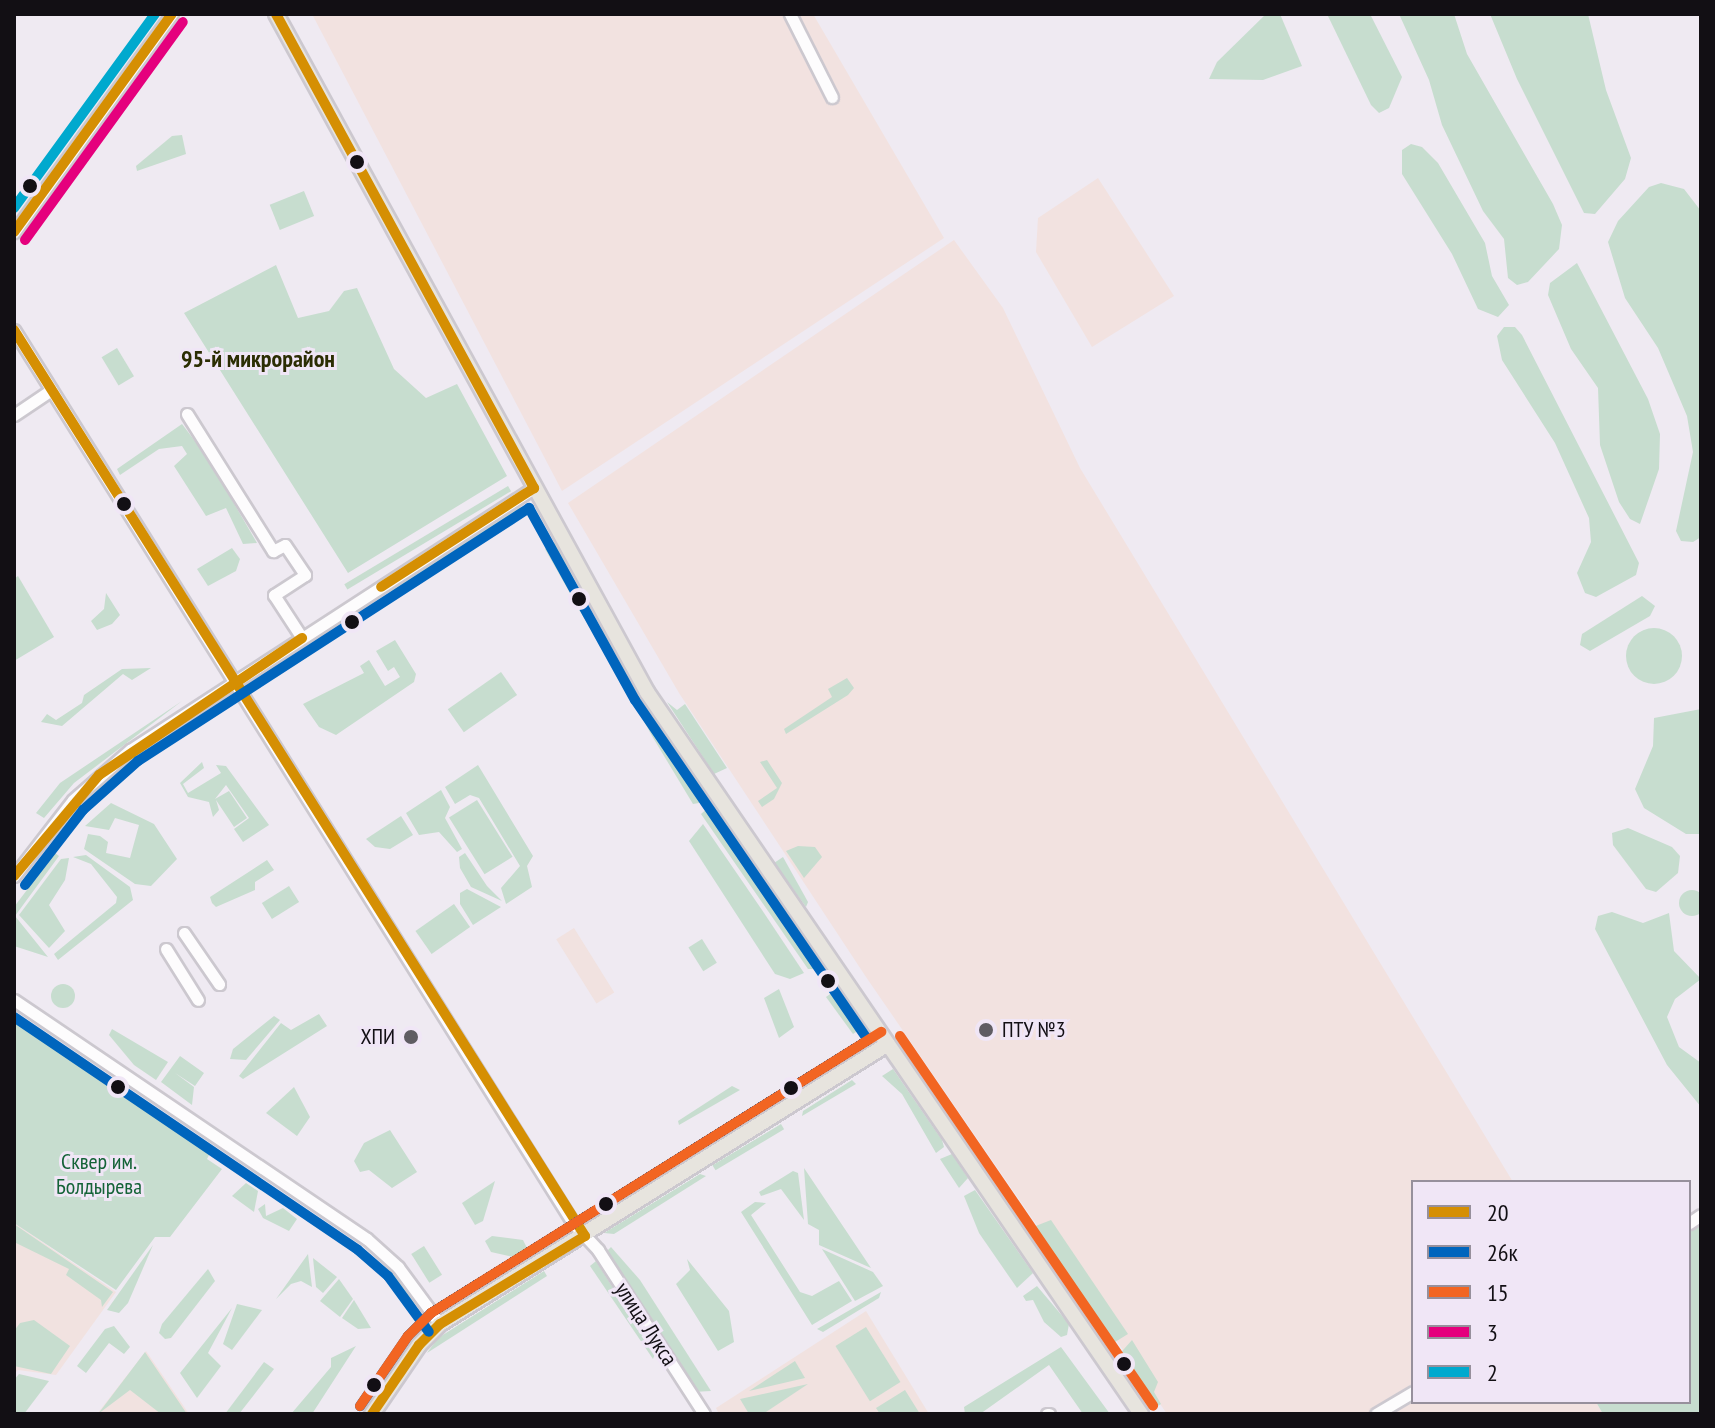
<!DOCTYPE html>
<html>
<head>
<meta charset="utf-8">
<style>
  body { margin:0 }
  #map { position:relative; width:1715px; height:1428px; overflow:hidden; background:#efeaf2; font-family:"PT Sans Narrow",sans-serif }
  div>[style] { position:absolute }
  .industrial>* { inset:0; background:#f2e2e0 }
  .education>* { inset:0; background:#f1e2e0; transform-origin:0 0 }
  .green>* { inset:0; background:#c7ddcf; transform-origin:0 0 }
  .round { border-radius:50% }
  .roads { filter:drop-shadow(2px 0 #ccc8cf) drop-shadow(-2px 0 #ccc8cf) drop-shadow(0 2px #ccc8cf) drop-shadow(0 -2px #ccc8cf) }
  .minor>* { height:11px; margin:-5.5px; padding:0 5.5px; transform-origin:5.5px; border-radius:5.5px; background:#fdfcfd }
  .major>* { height:14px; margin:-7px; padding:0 7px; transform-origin:7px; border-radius:7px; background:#e7e4de }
  .bus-1>* { height:10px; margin:-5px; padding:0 5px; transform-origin:5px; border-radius:5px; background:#d58f03 }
  .bus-2>* { height:10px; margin:-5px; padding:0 5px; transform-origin:5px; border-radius:5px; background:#0065bd }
  .bus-3>* { height:10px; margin:-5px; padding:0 5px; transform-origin:5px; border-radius:5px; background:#f26522 }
  .bus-4>* { height:10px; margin:-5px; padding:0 5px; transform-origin:5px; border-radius:5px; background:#e5007d }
  .bus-5>* { height:10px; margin:-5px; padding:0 5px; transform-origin:5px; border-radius:5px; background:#00a9ce }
  .dots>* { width:22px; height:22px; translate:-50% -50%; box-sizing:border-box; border:4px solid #f0e6f6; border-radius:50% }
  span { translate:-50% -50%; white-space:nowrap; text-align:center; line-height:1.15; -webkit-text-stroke:6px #f0e6f6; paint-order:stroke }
  .poi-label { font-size:22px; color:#120f14 }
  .left { translate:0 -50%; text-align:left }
  .right { translate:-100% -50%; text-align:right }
  .park-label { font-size:22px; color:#146337 }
  .street-label { font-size:22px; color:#120f14 }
  .neighbourhood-label { font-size:24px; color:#2b2d03; font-weight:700 }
  .frame { position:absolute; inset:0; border:16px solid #120f14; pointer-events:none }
  .legend { position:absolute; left:1411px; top:1180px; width:280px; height:224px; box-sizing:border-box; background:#f0e6f6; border:2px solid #97909c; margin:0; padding:10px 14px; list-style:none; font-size:24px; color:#120f14 }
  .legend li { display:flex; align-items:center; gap:16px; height:40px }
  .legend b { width:40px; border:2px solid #97909c }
</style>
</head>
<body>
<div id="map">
  <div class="industrial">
    <i style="clip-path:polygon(312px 14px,813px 14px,944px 238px,562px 491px)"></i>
    <i style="clip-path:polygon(1098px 178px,1174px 296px,1092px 347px,1036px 252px,1038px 218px)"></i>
    <i style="clip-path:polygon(954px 240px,1003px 308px,1080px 468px,1513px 1182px,1413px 1182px,1413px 1386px,1367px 1414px,1167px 1414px,866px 977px,679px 693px,568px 503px)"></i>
    <i style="clip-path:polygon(1413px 1401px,1596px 1402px,1603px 1414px,1393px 1414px)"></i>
  </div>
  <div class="education">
    <i style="left:574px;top:928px;width:76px;height:21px;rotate:58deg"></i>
    <i style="clip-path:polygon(14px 1223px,116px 1292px,56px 1375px,18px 1370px,14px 1374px)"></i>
    <i style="clip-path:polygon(866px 1311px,929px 1414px,719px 1414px,716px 1408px)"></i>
    <i style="clip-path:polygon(146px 1351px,189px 1414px,97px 1414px)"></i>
  </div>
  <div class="green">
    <i style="clip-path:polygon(1266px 14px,1280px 14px,1302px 66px,1263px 80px,1209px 79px,1217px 62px)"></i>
    <i style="clip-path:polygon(1327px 14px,1370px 14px,1402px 77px,1389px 108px,1379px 113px,1371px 105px)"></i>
    <i style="clip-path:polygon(1399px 14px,1454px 14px,1467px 54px,1553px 204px,1562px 225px,1559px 249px,1528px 282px,1517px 285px,1508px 278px,1504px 239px,1483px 211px,1442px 125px,1429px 80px)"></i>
    <i style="clip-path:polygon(1490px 14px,1588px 14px,1606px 90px,1631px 158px,1625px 179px,1595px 214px,1584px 213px,1517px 79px)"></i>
    <i style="clip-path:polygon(182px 135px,186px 154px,137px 171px,136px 166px,172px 136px)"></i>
    <i style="clip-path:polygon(1411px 144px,1422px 147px,1438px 163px,1485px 243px,1492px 276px,1509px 305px,1498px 317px,1478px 309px,1452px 254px,1402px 174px,1402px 150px)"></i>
    <i style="clip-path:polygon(1661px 183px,1684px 189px,1701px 211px,1701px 537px,1693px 542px,1681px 541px,1676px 531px,1693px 452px,1687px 416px,1658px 348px,1625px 298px,1608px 242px,1618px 221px,1649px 187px)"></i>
    <i style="left:304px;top:191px;width:27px;height:37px;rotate:68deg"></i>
    <i style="clip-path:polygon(1577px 263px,1648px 399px,1660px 434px,1659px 469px,1640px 524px,1630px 519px,1619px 502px,1600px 445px,1598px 388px,1571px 349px,1548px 295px,1550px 283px)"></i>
    <i style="clip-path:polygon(276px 265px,298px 318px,329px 311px,344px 291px,357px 288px,394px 369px,426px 398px,457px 384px,507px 476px,348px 573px,184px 313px)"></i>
    <i style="clip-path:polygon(1504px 327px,1515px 327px,1522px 335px,1639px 563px,1636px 575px,1596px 597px,1585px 593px,1577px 573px,1591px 542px,1589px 518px,1555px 443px,1502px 360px,1497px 336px)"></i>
    <i style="left:117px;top:348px;width:33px;height:18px;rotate:59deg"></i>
    <i style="clip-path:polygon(182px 424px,207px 457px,257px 543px,243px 544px,226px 508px,206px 516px,174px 466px,187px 454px,182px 446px,159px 449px,120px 475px,117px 469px)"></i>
    <i style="left:508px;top:486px;width:6px;height:191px;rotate:59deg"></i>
    <i style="clip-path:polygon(520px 507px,524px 513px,384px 600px,392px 589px)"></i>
    <i style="clip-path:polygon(556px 542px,579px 590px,571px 595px,545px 549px)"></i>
    <i style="clip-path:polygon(232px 548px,240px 559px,236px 571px,208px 586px,197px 569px)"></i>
    <i style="clip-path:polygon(18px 576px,54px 637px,14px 661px,14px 579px)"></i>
    <i style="clip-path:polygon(106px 593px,120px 615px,112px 624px,97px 630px,91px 621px,104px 609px)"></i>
    <i style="clip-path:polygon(1642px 596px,1655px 606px,1650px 616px,1590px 651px,1580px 645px,1582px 634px)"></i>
    <i style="clip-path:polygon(584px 604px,615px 648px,608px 657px,578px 608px)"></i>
    <i class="round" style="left:1626px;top:628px;width:56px;height:56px"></i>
    <i style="clip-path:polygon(395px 640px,416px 674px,414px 682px,336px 735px,319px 727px,303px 704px,364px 673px,360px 666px,369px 660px,385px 686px,400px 677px,394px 667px,388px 671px,376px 651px)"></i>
    <i style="clip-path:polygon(621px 663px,704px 791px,699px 803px,693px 804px,652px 736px,616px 670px)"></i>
    <i style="clip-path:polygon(151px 668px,132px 680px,123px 674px,62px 726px,41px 722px,47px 714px,56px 720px,82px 703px,84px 695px,122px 669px)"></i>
    <i style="left:501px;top:672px;width:28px;height:65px;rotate:55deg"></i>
    <i style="clip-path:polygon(847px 678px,854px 688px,848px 695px,786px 734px,784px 729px,832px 697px,828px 689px)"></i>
    <i style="clip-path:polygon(182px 701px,74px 783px,44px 818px,36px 813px,60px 783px)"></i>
    <i style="clip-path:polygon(667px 702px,677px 710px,685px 704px,727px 768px,714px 774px)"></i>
    <i style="clip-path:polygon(1701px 709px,1701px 834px,1686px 834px,1644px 808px,1635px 789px,1653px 746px,1654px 718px)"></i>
    <i style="clip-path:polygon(175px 729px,185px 731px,124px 772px,72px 824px,68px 821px,114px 772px)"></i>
    <i style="clip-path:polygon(767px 760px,782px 783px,774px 799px,762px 807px,758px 801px,777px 788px,760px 762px)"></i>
    <i style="clip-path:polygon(202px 762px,204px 768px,183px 784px,188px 793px,221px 773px,216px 765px,226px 766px,269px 825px,243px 842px,234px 829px,249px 818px,226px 785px,215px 799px,229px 791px,247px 818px,234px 827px,216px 800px,219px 810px,213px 817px,209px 802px,188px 797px,180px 783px)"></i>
    <i style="clip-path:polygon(478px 765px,533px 856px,527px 866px,532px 887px,506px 904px,501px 888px,520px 866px,479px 798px,470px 795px,455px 804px,445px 787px)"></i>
    <i style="clip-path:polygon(441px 790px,450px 807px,445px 818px,462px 849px,457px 852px,439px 832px,419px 835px,406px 813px)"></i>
    <i style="left:477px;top:800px;width:67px;height:33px;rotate:58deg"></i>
    <i style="clip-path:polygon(111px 803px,154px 824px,177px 859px,151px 886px,135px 884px,84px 849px,88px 834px,100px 836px,108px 842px,106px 853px,130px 858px,139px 825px,115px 818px,109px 830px,85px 826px)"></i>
    <i style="clip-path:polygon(709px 807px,716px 807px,818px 957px,817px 969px,808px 969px,701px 814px)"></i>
    <i style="clip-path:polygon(401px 816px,413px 835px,390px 849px,375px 847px,366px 839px)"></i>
    <i style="clip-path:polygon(703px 824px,762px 910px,804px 973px,790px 979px,775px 974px,689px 841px)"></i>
    <i style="clip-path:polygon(1628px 828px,1672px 847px,1680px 856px,1678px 873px,1656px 892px,1646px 889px,1613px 845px,1612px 833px)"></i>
    <i style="clip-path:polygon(798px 846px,815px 847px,822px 857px,804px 878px,786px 851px)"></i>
    <i style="clip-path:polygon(55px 853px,59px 856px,15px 916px,48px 957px,14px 946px,14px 907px)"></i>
    <i style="clip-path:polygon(465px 853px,487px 886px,502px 901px,471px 887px,460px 868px,459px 857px)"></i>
    <i style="clip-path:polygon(86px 855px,130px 887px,133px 900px,58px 960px,54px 954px,116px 903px,117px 897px,91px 864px,73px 857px)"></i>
    <i style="clip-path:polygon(783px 857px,808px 902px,806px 907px,774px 863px)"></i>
    <i style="clip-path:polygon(69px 858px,65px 880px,49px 905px,65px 931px,49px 948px,19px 915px,61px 859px)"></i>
    <i style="clip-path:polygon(267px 860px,274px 870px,255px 882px,255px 890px,216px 907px,212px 903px,210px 897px)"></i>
    <i style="left:289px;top:886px;width:19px;height:32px;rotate:58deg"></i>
    <i style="clip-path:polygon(467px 889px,501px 907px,473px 925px,460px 904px,460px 893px)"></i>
    <i class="round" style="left:1679px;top:890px;width:26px;height:26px"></i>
    <i style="left:454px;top:904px;width:28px;height:47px;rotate:55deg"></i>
    <i style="clip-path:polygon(1612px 912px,1643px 923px,1669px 913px,1674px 951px,1701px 979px,1675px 999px,1667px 1017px,1679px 1047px,1701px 1063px,1701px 1107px,1667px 1065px,1595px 929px,1598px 916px)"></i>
    <i style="left:702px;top:939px;width:28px;height:16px;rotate:58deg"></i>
    <i class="round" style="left:51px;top:984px;width:24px;height:24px"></i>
    <i style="clip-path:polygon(779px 989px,794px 1027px,779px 1038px,764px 998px)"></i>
    <i style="clip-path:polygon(833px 992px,842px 995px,865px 1026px,853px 1034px,826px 997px)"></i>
    <i style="clip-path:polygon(14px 1012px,212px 1149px,207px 1159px,222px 1169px,170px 1237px,155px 1237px,116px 1290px,14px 1223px)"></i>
    <i style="clip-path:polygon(319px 1014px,327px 1026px,243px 1079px,239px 1076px,281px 1023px,291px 1030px)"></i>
    <i style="clip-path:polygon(274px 1016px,280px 1020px,246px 1060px,230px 1059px,233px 1049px)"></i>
    <i style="clip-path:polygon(112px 1029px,168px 1062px,156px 1080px,134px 1065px,109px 1035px)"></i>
    <i style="clip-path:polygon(180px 1056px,204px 1073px,195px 1086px,175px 1073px,194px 1087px,192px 1105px,161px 1082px)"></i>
    <i style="clip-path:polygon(893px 1069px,942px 1140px,944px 1147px,936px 1153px,902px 1094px,882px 1076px)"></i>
    <i style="clip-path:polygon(852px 1080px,856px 1084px,802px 1116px,803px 1111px)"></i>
    <i style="clip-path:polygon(732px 1086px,740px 1090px,679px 1125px,678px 1121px)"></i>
    <i style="clip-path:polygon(294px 1087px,310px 1117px,297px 1136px,266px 1113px)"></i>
    <i style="clip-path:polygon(766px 1105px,769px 1110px,656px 1180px,656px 1174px)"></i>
    <i style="left:781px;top:1124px;width:6px;height:80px;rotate:59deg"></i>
    <i style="clip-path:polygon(390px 1130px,417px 1172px,392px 1188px,369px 1170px,360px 1172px,354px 1161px,364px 1143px)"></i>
    <i style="clip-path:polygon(952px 1154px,968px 1178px,959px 1188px,940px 1159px)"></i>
    <i style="clip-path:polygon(804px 1168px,871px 1268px,819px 1245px,819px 1230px,808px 1224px)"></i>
    <i style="clip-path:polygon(793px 1171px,798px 1173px,804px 1220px,781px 1189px,761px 1196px,759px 1192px)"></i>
    <i style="clip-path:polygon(700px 1174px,706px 1176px,614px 1234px,604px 1233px)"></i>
    <i style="clip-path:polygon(495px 1181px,483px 1221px,475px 1225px,462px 1203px)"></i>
    <i style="clip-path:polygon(246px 1183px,258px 1191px,254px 1212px,232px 1196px)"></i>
    <i style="clip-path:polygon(975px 1190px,1033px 1273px,1017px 1288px,979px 1233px,964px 1196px)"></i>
    <i style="clip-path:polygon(755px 1202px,766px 1203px,751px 1215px,800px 1292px,812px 1296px,839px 1281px,852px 1301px,812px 1325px,741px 1212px)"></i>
    <i style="clip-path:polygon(265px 1204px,266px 1216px,283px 1208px,297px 1219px,289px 1231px,263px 1218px,258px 1209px)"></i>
    <i style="clip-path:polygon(1051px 1220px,1128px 1334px,1115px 1342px,1102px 1338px,1028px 1229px)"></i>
    <i style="clip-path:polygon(14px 1224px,113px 1292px,102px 1307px,101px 1300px,66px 1275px,69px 1269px,14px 1242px)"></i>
    <i style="clip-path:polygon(1701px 1225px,1701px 1414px,1603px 1414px,1596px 1402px,1689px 1402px,1689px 1232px)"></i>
    <i style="left:558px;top:1235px;width:5px;height:139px;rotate:53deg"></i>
    <i style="clip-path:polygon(492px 1236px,523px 1240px,527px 1248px,513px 1257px,491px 1252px,485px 1241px)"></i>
    <i style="clip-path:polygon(153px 1245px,128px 1303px,119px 1313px,107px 1310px)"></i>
    <i style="left:424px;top:1246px;width:34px;height:15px;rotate:58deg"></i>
    <i style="clip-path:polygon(611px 1247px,640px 1280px,711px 1391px,693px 1392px,605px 1253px)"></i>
    <i style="clip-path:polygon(822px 1249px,873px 1272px,883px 1286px,855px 1301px)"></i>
    <i style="clip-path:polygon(308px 1254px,312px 1287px,301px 1281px,291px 1284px,276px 1299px)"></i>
    <i style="clip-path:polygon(313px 1258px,337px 1277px,323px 1293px,316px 1287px)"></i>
    <i style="clip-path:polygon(687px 1259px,729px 1311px,734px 1342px,718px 1351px,676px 1284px,690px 1270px)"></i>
    <i style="clip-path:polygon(382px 1260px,409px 1293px,419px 1313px,414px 1314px)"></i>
    <i style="clip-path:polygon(596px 1261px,655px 1354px,653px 1359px,590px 1266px)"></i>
    <i style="clip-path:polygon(208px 1269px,215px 1281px,171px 1338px,165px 1339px,159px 1333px,162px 1324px)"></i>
    <i style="clip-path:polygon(544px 1271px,547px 1276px,427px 1353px,438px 1338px)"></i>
    <i style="clip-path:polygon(339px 1279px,353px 1299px,340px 1317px,320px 1301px)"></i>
    <i style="clip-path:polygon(1037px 1286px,1069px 1324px,1067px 1335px,1061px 1337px,1044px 1322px,1033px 1300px,1026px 1301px,1023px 1296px)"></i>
    <i style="clip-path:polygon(881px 1292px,879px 1298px,823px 1332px,817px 1329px)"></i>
    <i style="clip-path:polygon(354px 1300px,371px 1328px,358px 1329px,342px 1318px)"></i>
    <i style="clip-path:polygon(237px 1304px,262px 1310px,232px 1350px,223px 1344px)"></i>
    <i style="clip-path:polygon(232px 1308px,208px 1353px,221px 1366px,197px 1398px,180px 1373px)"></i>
    <i style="clip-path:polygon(34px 1320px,70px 1346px,51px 1374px,14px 1366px,14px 1331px,20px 1323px)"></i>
    <i style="clip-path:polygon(114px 1326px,130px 1347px,124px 1354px,109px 1343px,86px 1373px,77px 1366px,105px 1329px)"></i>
    <i style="left:866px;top:1327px;width:65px;height:36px;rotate:58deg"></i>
    <i style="clip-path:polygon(1132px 1340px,1158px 1382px,1154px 1392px,1161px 1404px,1153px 1409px,1116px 1358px)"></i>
    <i style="clip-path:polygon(356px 1346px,312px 1414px,291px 1414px,331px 1367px,331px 1358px)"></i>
    <i style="clip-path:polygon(1061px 1347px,1110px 1414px,1083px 1414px,1049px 1365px,980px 1414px,965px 1414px,964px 1407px)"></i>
    <i style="clip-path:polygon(145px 1352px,187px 1414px,161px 1414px,130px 1390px,98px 1414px)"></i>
    <i style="clip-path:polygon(795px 1361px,805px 1378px,749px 1391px)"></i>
    <i style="clip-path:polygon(264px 1362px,274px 1369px,239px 1414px,225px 1414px)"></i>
    <i style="clip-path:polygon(19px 1374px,49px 1381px,24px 1414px,14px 1414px,14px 1380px)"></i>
    <i style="clip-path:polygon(808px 1384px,763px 1414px,749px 1414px,740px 1399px)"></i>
    <i style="clip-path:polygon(905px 1390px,920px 1414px,880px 1414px,876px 1408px)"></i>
  </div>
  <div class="roads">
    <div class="minor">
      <i style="left:790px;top:14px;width:93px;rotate:63.2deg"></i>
      <i style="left:14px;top:232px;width:269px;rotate:-54.1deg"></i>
      <i style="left:14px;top:330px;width:1054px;rotate:57.95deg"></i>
      <i style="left:573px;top:1223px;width:37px;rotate:47deg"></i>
      <i style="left:598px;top:1250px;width:195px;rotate:57.1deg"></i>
      <i style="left:187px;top:414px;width:162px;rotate:57.9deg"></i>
      <i style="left:273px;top:551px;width:13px;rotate:-27deg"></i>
      <i style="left:285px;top:545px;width:36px;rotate:56deg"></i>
      <i style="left:305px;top:575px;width:37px;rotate:147deg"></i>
      <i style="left:274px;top:595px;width:51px;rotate:56.9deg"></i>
      <i style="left:14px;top:415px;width:45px;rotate:-34deg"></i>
      <i style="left:14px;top:876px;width:96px;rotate:-52.2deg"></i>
      <i style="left:73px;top:800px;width:76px;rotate:-41.3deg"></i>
      <i style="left:130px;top:750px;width:482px;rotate:-33deg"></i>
      <i style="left:184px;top:933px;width:62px;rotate:55.5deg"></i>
      <i style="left:166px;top:949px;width:60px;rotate:57.9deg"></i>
      <i style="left:14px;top:1000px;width:426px;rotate:34.1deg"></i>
      <i style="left:367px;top:1239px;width:42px;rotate:42.1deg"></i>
      <i style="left:398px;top:1267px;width:71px;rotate:53.6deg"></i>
      <i style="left:1689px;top:1223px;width:14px;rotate:-34deg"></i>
      <i style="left:1047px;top:1414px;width:2px"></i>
      <i style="left:1376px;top:1414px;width:43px;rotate:-30.7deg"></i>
    </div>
    <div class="major">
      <i style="left:276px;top:14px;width:773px;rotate:61.31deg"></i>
      <i style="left:647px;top:692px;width:875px;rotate:55.62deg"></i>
      <i style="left:372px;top:1414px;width:83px;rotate:-55.7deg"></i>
      <i style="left:419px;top:1345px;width:30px;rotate:-45deg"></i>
      <i style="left:440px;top:1324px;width:528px;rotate:-32.01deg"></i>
    </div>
  </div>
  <div class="bus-1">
    <i style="left:276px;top:14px;width:540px;rotate:61.44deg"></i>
    <i style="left:534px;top:488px;width:182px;rotate:147.1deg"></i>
    <i style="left:14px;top:232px;width:269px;rotate:-54.1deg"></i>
    <i style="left:14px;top:330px;width:1071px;rotate:57.78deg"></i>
    <i style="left:585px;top:1236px;width:170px;rotate:148.7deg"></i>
    <i style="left:440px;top:1324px;width:30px;rotate:135deg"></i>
    <i style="left:419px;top:1345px;width:83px;rotate:124.3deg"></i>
    <i style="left:14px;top:876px;width:132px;rotate:-49.9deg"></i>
    <i style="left:99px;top:775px;width:245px;rotate:-34deg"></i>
  </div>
  <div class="bus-2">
    <i style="left:25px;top:885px;width:95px;rotate:-52.3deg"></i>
    <i style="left:83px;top:810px;width:74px;rotate:-41.7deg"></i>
    <i style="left:138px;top:761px;width:466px;rotate:-32.9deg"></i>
    <i style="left:529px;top:508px;width:219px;rotate:61.1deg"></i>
    <i style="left:635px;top:700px;width:412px;rotate:55.6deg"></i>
    <i style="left:868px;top:1040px;width:515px;rotate:148.01deg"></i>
    <i style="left:431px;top:1313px;width:33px;rotate:135deg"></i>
    <i style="left:408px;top:1336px;width:85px;rotate:124.4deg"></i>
    <i style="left:14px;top:1017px;width:415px;rotate:34.1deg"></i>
    <i style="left:358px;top:1250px;width:40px;rotate:41deg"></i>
    <i style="left:388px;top:1276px;width:69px;rotate:53.8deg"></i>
  </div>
  <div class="bus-3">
    <i style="left:900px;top:1036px;width:448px;rotate:55.6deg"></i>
    <i style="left:360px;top:1406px;width:85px;rotate:-55.6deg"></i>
    <i style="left:408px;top:1336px;width:33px;rotate:-45deg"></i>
    <i style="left:431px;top:1313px;width:531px;rotate:-31.98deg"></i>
  </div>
  <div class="bus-4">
    <i style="left:25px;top:240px;width:269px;rotate:-54.1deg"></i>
  </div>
  <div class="bus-5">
    <i style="left:14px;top:208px;width:240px;rotate:-54deg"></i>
  </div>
  <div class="dots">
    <i style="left:357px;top:162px;background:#120f14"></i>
    <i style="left:30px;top:186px;background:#120f14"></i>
    <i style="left:124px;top:504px;background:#120f14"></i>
    <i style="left:579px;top:599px;background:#120f14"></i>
    <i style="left:352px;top:622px;background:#120f14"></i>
    <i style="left:828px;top:981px;background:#120f14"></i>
    <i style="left:986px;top:1030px;background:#5f5c62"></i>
    <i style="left:411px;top:1037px;background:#5f5c62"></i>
    <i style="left:118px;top:1087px;background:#120f14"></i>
    <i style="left:791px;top:1088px;background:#120f14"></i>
    <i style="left:606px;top:1204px;background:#120f14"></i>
    <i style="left:1124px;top:1364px;background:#120f14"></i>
    <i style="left:374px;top:1385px;background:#120f14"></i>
  </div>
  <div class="poi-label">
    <span class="left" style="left:1002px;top:1030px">ПТУ №3</span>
    <span class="right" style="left:395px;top:1037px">ХПИ</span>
  </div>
  <div class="park-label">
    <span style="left:99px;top:1174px">Сквер им.<br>Болдырева</span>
  </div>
  <div class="street-label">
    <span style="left:646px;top:1324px;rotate:57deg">улица Лукса</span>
  </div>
  <div class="neighbourhood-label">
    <span style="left:258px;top:359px">95-й микрорайон</span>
  </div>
  <div class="frame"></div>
  <ul class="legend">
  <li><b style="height:10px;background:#d58f03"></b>20</li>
  <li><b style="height:10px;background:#0065bd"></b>26к</li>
  <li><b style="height:10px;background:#f26522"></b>15</li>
  <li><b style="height:10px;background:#e5007d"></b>3</li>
  <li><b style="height:10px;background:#00a9ce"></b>2</li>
  </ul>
</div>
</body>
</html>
